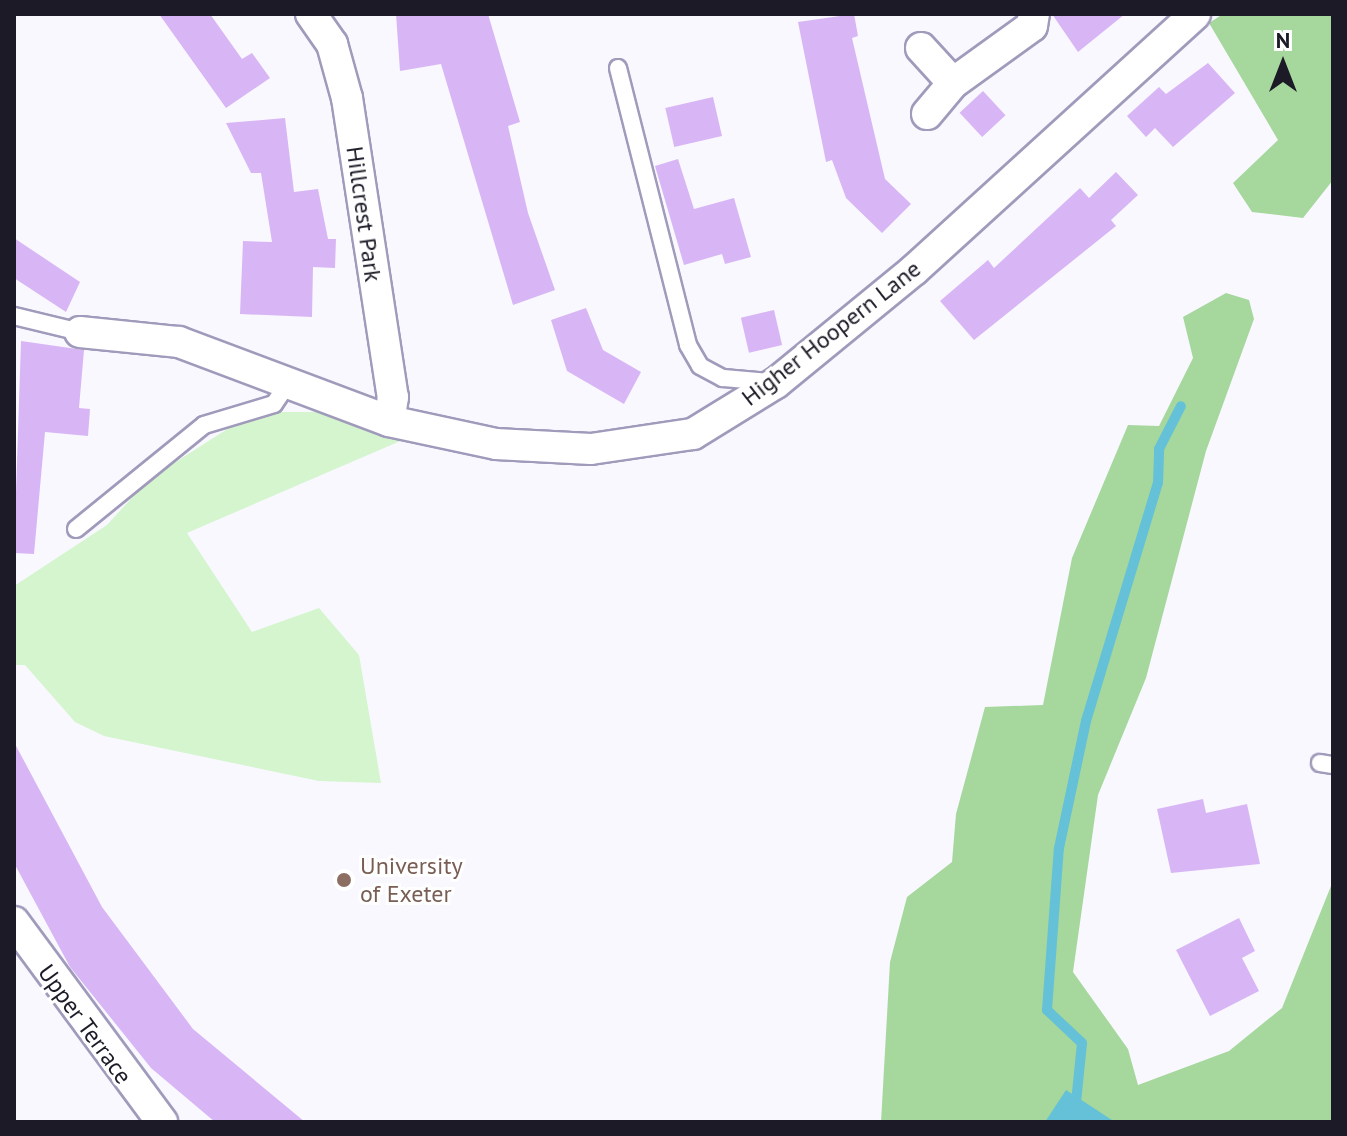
<!DOCTYPE html>
<html>
<head>
<meta charset="utf-8">
<style>
  body { margin:0 }
  #map { position:relative; width:1347px; height:1136px; overflow:hidden; background:#f9f8ff; font-family:"PT Sans",sans-serif }
  div>[style] { position:absolute }
  .green>* { inset:0; background:#d4f5ce }
  .forest>* { inset:0; background:#a6d79d }
  .water>* { inset:0; background:#64c1d8 }
  .stream>* { height:10px; margin:-5px; padding:0 5px; transform-origin:5px; border-radius:5px; background:#64c1d8 }
  .building>* { inset:0; background:#d8b6f5; transform-origin:0 0 }
  .roads { filter:drop-shadow(2px 0 #a09abb) drop-shadow(-2px 0 #a09abb) drop-shadow(0 2px #a09abb) drop-shadow(0 -2px #a09abb) }
  .service>* { height:16px; margin:-8px; padding:0 8px; transform-origin:8px; border-radius:8px; background:#fff }
  .minor>* { height:30px; margin:-15px; padding:0 15px; transform-origin:15px; border-radius:15px; background:#fff }
  .dots>* { width:22px; height:22px; translate:-50% -50%; box-sizing:border-box; border:4px solid #fff; border-radius:50% }
  span { translate:-50% -50%; white-space:nowrap; text-align:center; line-height:1.15; -webkit-text-stroke:6px #fff; paint-order:stroke }
  .street-label { font-size:24px; color:#1c1a26 }
  .education-label { font-size:24px; color:#785e54 }
  .left { translate:0 -50%; text-align:left }
  .frame { position:absolute; inset:0; border:16px solid #1c1a26; pointer-events:none }
  .north { position:absolute; left:1243px; top:24px; width:80px; height:80px; -webkit-text-stroke:6px #fff; paint-order:stroke; rotate:0deg; font-size:22px; font-weight:700; line-height:32px; text-align:center; color:#1c1a26 }
  .north::after { content:''; display:block; margin:auto; width:28px; height:36px; background:#1c1a26; clip-path:polygon(50% 0,100% 100%,50% 72%,0 100%) }
</style>
</head>
<body>
<div id="map">
  <div class="green">
    <i style="clip-path:polygon(254px 412px,322px 412px,405px 439px,187px 533px,252px 632px,319px 608px,359px 655px,381px 783px,319px 781px,104px 736px,75px 722px,25px 665px,14px 665px,14px 586px,107px 525px,149px 479px)"></i>
  </div>
  <div class="forest">
    <i style="clip-path:polygon(1223px 14px,1333px 14px,1333px 180px,1303px 218px,1252px 212px,1233px 183px,1278px 140px,1209px 23px)"></i>
    <i style="clip-path:polygon(1226px 293px,1249px 300px,1254px 319px,1206px 451px,1146px 678px,1098px 795px,1073px 972px,1128px 1049px,1138px 1085px,1229px 1051px,1282px 1008px,1333px 881px,1333px 1122px,881px 1122px,890px 962px,907px 897px,952px 862px,956px 814px,985px 707px,1043px 705px,1072px 558px,1128px 425px,1159px 426px,1193px 358px,1183px 317px)"></i>
  </div>
  <div class="water">
    <i style="clip-path:polygon(1066px 1090px,1115px 1122px,1045px 1122px)"></i>
  </div>
  <div class="stream">
    <i style="left:1074px;top:1122px;width:79px;rotate:-84.2deg"></i>
    <i style="left:1082px;top:1043px;width:48px;rotate:-136.7deg"></i>
    <i style="left:1047px;top:1010px;width:162px;rotate:-85.8deg"></i>
    <i style="left:1059px;top:848px;width:130px;rotate:-78deg"></i>
    <i style="left:1086px;top:721px;width:249px;rotate:-73.2deg"></i>
    <i style="left:1158px;top:483px;width:34px;rotate:-88deg"></i>
    <i style="left:1159px;top:449px;width:48px;rotate:-62.9deg"></i>
  </div>
  <div class="building">
    <i style="clip-path:polygon(159px 14px,210px 14px,242px 59px,252px 53px,270px 78px,226px 108px)"></i>
    <i style="clip-path:polygon(396px 14px,488px 14px,520px 122px,508px 126px,528px 213px,555px 290px,513px 305px,441px 64px,400px 71px)"></i>
    <i style="clip-path:polygon(854px 14px,858px 36px,852px 38px,885px 179px,911px 204px,882px 233px,846px 198px,832px 160px,826px 162px,798px 22px)"></i>
    <i style="clip-path:polygon(1052px 14px,1125px 14px,1078px 52px)"></i>
    <i style="clip-path:polygon(1208px 63px,1235px 93px,1173px 147px,1155px 128px,1146px 137px,1127px 116px,1159px 87px,1166px 94px)"></i>
    <i style="left:983px;top:91px;width:33px;height:32px;rotate:47deg"></i>
    <i style="left:713px;top:97px;width:40px;height:49px;rotate:77deg"></i>
    <i style="clip-path:polygon(285px 118px,294px 192px,318px 189px,328px 239px,336px 239px,335px 268px,313px 267px,312px 317px,240px 314px,243px 241px,272px 242px,261px 173px,251px 173px,226px 123px)"></i>
    <i style="clip-path:polygon(678px 159px,694px 209px,734px 198px,751px 257px,725px 264px,722px 254px,684px 265px,655px 166px)"></i>
    <i style="clip-path:polygon(1116px 172px,1138px 195px,1111px 220px,1116px 226px,974px 340px,940px 301px,988px 260px,994px 268px,1080px 188px,1089px 198px)"></i>
    <i style="clip-path:polygon(14px 238px,80px 282px,66px 312px,14px 278px)"></i>
    <i style="clip-path:polygon(586px 308px,603px 350px,641px 372px,624px 404px,567px 371px,551px 320px)"></i>
    <i style="left:774px;top:310px;width:36px;height:34px;rotate:77deg"></i>
    <i style="clip-path:polygon(21px 341px,84px 350px,79px 408px,90px 409px,88px 436px,45px 432px,34px 554px,14px 553px)"></i>
    <i style="clip-path:polygon(14px 742px,102px 907px,193px 1029px,305px 1122px,215px 1122px,151px 1068px,70px 967px,14px 863px)"></i>
    <i style="clip-path:polygon(1203px 799px,1206px 813px,1247px 804px,1260px 864px,1171px 873px,1157px 809px)"></i>
    <i style="clip-path:polygon(1239px 918px,1255px 951px,1242px 958px,1259px 991px,1210px 1016px,1176px 950px)"></i>
  </div>
  <div class="roads">
    <div class="service">
      <i style="left:618px;top:68px;width:286px;rotate:75.8deg"></i>
      <i style="left:688px;top:345px;width:24px;rotate:60deg"></i>
      <i style="left:700px;top:366px;width:26px;rotate:28deg"></i>
      <i style="left:723px;top:378px;width:47px;rotate:4.9deg"></i>
      <i style="left:14px;top:316px;width:68px;rotate:13.6deg"></i>
      <i style="left:76px;top:529px;width:165px;rotate:-39.1deg"></i>
      <i style="left:204px;top:425px;width:73px;rotate:-16.7deg"></i>
      <i style="left:274px;top:404px;width:29px;rotate:-56deg"></i>
      <i style="left:1320px;top:763px;width:13px;rotate:9deg"></i>
    </div>
    <div class="minor">
      <i style="left:311px;top:14px;width:37px;rotate:55deg"></i>
      <i style="left:332px;top:44px;width:56px;rotate:74.5deg"></i>
      <i style="left:347px;top:98px;width:303px;rotate:81.3deg"></i>
      <i style="left:393px;top:397px;width:24px;rotate:99deg"></i>
      <i style="left:921px;top:48px;width:47px;rotate:47.6deg"></i>
      <i style="left:927px;top:114px;width:40px;rotate:-50deg"></i>
      <i style="left:953px;top:83px;width:97px;rotate:-35.8deg"></i>
      <i style="left:1032px;top:26px;width:12px;rotate:-81deg"></i>
      <i style="left:80px;top:332px;width:100px;rotate:5.8deg"></i>
      <i style="left:179px;top:342px;width:224px;rotate:20.6deg"></i>
      <i style="left:389px;top:421px;width:109px;rotate:12.1deg"></i>
      <i style="left:496px;top:444px;width:95px;rotate:3deg"></i>
      <i style="left:591px;top:449px;width:103px;rotate:-8.4deg"></i>
      <i style="left:693px;top:434px;width:97px;rotate:-31.6deg"></i>
      <i style="left:776px;top:383px;width:178px;rotate:-39.3deg"></i>
      <i style="left:914px;top:270px;width:380px;rotate:-42.3deg"></i>
      <i style="left:14px;top:922px;width:249px;rotate:53.5deg"></i>
    </div>
  </div>
  <div class="dots">
    <i style="left:344px;top:880px;background:#8d6e63"></i>
  </div>
  <div class="street-label">
    <span style="left:364px;top:214px;rotate:82deg">Hillcrest Park</span>
    <span style="left:831px;top:333px;rotate:-38deg">Higher Hoopern Lane</span>
    <span style="left:85px;top:1024px;rotate:54deg">Upper Terrace</span>
  </div>
  <div class="education-label">
    <span class="left" style="left:360px;top:880px">University<br>of Exeter</span>
  </div>
  <div class="frame"></div>
  <div class="north">N</div>
</div>
</body>
</html>
